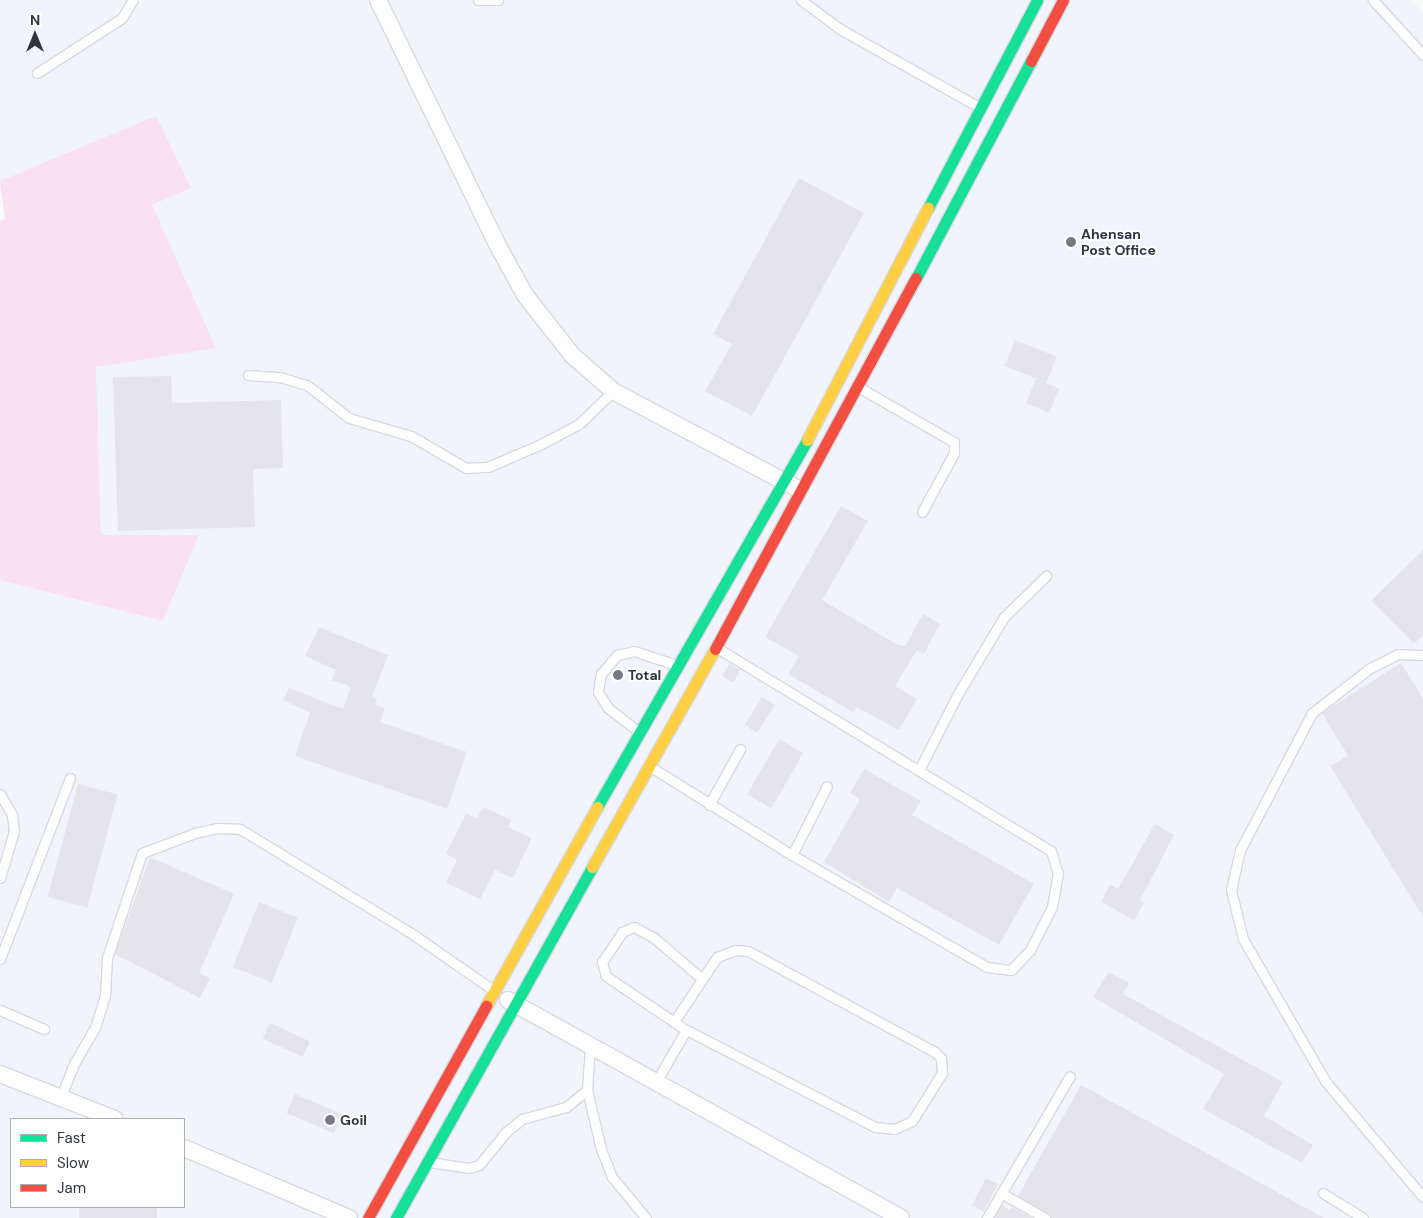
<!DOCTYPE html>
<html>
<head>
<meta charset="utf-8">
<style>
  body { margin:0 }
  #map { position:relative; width:1423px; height:1218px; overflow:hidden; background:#fbfbfb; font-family:"DM Sans",sans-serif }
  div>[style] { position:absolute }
  .built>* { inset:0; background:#f1f4fd }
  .green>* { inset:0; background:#f9e1f1 }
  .building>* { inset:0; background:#e6e4eb; transform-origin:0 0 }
  .roads { filter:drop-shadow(1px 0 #d6d9df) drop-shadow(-1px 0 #d6d9df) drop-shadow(0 1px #d6d9df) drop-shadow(0 -1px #d6d9df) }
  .lane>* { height:9px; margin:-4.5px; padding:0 4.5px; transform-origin:4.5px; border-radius:4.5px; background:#fefefe }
  .street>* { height:16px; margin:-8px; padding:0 8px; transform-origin:8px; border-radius:8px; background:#fefefe }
  .fast>* { height:11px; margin:-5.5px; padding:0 5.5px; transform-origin:5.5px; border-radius:5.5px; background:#16e098 }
  .slow>* { height:11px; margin:-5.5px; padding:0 5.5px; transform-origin:5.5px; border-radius:5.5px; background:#ffcf43 }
  .jam>* { height:11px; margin:-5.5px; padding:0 5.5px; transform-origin:5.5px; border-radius:5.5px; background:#f24e42 }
  .dots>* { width:14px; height:14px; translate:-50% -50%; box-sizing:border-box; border:2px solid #fff; border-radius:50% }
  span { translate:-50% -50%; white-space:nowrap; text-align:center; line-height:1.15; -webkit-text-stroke:4px #fff; paint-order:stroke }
  .poi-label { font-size:14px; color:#313542; font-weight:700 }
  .left { translate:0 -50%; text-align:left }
  .legend { position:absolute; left:10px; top:1118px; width:175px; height:90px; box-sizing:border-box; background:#fff; border:1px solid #adaeb3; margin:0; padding:6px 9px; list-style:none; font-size:15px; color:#313542 }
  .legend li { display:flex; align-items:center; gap:10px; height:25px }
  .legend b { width:25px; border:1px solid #adaeb3 }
  .north { position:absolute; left:10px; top:10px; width:50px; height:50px; -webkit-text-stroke:4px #fff; paint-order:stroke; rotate:0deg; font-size:14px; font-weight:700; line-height:20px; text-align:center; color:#313542 }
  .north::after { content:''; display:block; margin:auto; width:18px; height:22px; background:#313542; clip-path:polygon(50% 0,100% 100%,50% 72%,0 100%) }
</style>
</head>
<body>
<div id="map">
  <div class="built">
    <i style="clip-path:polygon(evenodd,0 0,1411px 0,1423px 12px,1423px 1218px,0 1218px,0 580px,163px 621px,199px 535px,101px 535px,96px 367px,216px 347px,151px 204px,156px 117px,0 181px,0 0,11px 1119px,184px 1119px,184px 1207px,11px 1207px,11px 1119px)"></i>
  </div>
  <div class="green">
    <i style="clip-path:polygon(156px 116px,191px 188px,152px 205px,216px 348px,96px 367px,101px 535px,199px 535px,163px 621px,0 580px,0 221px,5px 219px,0 181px)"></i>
  </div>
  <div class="building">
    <i style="clip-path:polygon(799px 178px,864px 213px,752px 416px,705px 391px,732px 344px,713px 334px)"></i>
    <i style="left:1015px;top:340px;width:45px;height:28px;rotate:22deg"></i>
    <i style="clip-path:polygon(171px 376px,172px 403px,281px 400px,283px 468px,253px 469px,255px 527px,118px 531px,113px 377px)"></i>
    <i style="left:1036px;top:379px;width:25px;height:26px;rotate:23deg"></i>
    <i style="clip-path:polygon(841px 506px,868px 521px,822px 600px,898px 645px,905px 646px,923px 614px,940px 624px,924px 654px,917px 650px,895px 686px,917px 699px,899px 730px,856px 707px,853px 712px,788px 674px,799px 656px,765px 637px)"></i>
    <i style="clip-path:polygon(1423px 550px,1423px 635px,1414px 644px,1371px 601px)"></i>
    <i style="clip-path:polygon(319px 627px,388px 655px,372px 697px,377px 699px,375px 705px,385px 708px,380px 722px,467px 752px,447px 809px,295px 756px,310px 713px,283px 700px,289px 688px,343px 709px,351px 687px,332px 680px,336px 670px,305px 656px)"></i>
    <i style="clip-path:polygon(1401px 663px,1423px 698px,1423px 917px,1330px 766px,1348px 756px,1322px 713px)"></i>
    <i style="left:729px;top:664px;width:13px;height:14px;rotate:29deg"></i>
    <i style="left:762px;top:697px;width:15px;height:33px;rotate:32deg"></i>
    <i style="left:779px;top:739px;width:28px;height:64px;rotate:30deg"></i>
    <i style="clip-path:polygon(864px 769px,921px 801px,912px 815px,1034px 884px,999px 945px,897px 888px,889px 902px,824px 862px,860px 799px,850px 793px)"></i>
    <i style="left:78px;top:784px;width:41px;height:117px;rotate:15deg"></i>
    <i style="clip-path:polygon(483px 807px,511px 820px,508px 827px,532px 838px,513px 878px,495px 870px,480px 899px,446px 883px,457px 860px,446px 854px,466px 813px,477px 819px)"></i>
    <i style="clip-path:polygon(1155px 824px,1174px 835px,1140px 900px,1144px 903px,1134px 920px,1101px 902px,1110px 884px,1118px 889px)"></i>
    <i style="clip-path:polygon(150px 857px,234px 894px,199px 973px,210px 978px,200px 998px,115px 954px)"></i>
    <i style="left:259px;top:902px;width:42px;height:70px;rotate:22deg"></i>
    <i style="clip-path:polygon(1108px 972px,1129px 983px,1123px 994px,1283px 1082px,1264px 1116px,1313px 1145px,1302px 1163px,1203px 1109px,1224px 1074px,1093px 997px)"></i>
    <i style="left:270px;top:1023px;width:44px;height:17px;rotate:25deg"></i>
    <i style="clip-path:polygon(1081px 1085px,1201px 1150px,1324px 1218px,1051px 1218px,1018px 1196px)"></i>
    <i style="left:295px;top:1094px;width:51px;height:21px;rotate:23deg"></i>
    <i style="left:986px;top:1178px;width:13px;height:31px;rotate:27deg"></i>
    <i style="clip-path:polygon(1002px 1205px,1010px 1210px,1012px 1207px,1032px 1218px,994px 1218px)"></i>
    <i style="left:79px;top:1207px;width:78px;height:12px"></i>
  </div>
  <div class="roads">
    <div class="lane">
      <i style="left:478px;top:0;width:20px"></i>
      <i style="left:801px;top:0;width:49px;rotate:36.6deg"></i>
      <i style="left:840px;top:29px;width:159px;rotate:29.3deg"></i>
      <i style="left:1373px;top:0;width:74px;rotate:47.7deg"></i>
      <i style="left:37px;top:73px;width:101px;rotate:-32.9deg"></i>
      <i style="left:122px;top:18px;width:21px;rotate:-59deg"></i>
      <i style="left:248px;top:375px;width:32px;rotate:4deg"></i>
      <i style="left:280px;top:377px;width:28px;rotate:17deg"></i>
      <i style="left:307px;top:385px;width:53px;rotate:38.2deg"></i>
      <i style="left:349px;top:418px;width:65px;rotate:16.2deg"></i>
      <i style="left:411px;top:436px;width:64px;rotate:30.2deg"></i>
      <i style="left:466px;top:468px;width:22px;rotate:-3deg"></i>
      <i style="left:488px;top:467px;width:58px;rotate:-23.5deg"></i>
      <i style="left:541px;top:444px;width:43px;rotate:-27.8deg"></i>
      <i style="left:579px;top:424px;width:47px;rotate:-44.1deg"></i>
      <i style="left:860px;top:388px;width:108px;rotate:29.9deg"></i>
      <i style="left:954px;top:442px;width:11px;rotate:90deg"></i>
      <i style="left:954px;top:453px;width:67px;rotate:118.5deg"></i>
      <i style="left:1423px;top:655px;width:25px;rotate:-178deg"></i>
      <i style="left:1398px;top:654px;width:31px;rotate:153deg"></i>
      <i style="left:1370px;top:668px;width:73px;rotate:142.2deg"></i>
      <i style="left:1312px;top:713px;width:155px;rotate:117.7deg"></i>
      <i style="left:1240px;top:850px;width:41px;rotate:102.7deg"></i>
      <i style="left:1231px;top:890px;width:50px;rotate:76.2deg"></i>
      <i style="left:1243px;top:939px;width:165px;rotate:59.9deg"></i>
      <i style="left:1326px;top:1082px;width:150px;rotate:49.9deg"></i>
      <i style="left:639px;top:732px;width:39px;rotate:-142deg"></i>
      <i style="left:608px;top:708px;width:19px;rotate:-122deg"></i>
      <i style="left:598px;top:692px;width:18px;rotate:-81deg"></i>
      <i style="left:601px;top:674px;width:25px;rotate:-50deg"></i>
      <i style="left:617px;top:655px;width:17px;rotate:-13deg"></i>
      <i style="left:634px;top:651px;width:44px;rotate:18.4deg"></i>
      <i style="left:651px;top:767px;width:166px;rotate:32deg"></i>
      <i style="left:792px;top:855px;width:225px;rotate:29.9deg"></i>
      <i style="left:987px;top:967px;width:24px;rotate:7deg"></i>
      <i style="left:1011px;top:970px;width:28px;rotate:-46deg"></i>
      <i style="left:1030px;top:950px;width:48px;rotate:-62.9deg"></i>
      <i style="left:1052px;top:907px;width:34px;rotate:-80deg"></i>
      <i style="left:1058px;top:874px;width:24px;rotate:-107deg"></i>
      <i style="left:1051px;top:851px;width:391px;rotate:-148.7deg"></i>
      <i style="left:919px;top:770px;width:88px;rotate:-62.9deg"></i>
      <i style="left:959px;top:692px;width:87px;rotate:-59deg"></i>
      <i style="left:1004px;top:617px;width:59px;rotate:-44.3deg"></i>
      <i style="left:0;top:794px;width:24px;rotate:60deg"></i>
      <i style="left:12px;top:815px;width:16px;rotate:83deg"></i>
      <i style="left:14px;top:831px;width:49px;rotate:106.6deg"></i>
      <i style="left:709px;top:805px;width:64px;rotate:-61deg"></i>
      <i style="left:792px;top:855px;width:77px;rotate:-63.1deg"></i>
      <i style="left:0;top:959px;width:194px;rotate:-68.9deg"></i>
      <i style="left:0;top:1010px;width:48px;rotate:23.4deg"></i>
      <i style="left:675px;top:1020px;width:76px;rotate:-56.3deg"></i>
      <i style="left:717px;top:957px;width:19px;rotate:-21deg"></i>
      <i style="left:735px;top:950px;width:13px;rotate:4deg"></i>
      <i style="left:748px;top:951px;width:213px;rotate:28.4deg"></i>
      <i style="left:935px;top:1052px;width:8px;rotate:45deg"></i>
      <i style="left:941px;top:1058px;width:15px;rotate:86deg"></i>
      <i style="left:942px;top:1073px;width:57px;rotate:122deg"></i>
      <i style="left:912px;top:1121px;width:19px;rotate:155deg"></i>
      <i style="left:895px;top:1129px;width:20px;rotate:-174deg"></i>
      <i style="left:875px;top:1127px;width:212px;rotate:-152.8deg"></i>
      <i style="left:686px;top:1030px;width:97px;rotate:-146deg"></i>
      <i style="left:606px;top:976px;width:15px;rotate:-106deg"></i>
      <i style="left:602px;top:962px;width:36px;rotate:-56deg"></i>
      <i style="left:622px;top:932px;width:13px;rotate:-23deg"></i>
      <i style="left:634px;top:927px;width:21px;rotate:28deg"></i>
      <i style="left:653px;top:937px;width:63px;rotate:40.5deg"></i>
      <i style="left:590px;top:1047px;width:43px;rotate:94deg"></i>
      <i style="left:587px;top:1090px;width:61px;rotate:76.7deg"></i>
      <i style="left:601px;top:1149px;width:30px;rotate:69deg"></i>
      <i style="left:612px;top:1177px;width:53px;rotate:50.3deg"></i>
      <i style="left:656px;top:1082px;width:60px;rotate:-60deg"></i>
      <i style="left:61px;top:1096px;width:37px;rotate:-68deg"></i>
      <i style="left:75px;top:1062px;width:39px;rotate:-60deg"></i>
      <i style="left:95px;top:1028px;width:34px;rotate:-73deg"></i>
      <i style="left:105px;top:996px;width:38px;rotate:-87deg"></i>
      <i style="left:107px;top:958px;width:111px;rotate:-71.6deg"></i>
      <i style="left:142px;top:853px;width:57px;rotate:-20.7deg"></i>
      <i style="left:195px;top:833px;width:22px;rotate:-13deg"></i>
      <i style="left:216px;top:828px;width:24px;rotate:2deg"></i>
      <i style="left:240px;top:829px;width:204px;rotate:31.3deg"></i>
      <i style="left:414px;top:935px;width:96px;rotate:34.8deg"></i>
      <i style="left:429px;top:1162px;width:40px;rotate:8.5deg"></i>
      <i style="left:469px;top:1168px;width:10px;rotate:-17deg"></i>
      <i style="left:479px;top:1165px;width:43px;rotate:-50.7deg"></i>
      <i style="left:506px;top:1132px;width:21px;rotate:-39deg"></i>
      <i style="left:522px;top:1119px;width:46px;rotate:-15.3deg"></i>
      <i style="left:566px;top:1107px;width:27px;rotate:-39deg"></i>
      <i style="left:1001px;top:1193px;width:51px;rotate:29.6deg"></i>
      <i style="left:1323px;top:1193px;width:47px;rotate:32deg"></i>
      <i style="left:987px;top:1218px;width:164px;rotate:-59.7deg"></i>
    </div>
    <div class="street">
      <i style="left:378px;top:0;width:271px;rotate:64deg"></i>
      <i style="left:497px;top:244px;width:58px;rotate:61.2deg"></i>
      <i style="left:525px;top:295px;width:76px;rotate:51.9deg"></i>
      <i style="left:572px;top:355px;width:55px;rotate:41.3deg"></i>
      <i style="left:613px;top:391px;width:205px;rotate:27.9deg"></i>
      <i style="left:508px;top:1000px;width:449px;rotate:29deg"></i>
      <i style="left:0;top:1074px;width:123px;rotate:21.4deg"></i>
      <i style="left:184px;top:1148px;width:179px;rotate:23deg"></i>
    </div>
    <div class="fast">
      <i style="left:928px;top:208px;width:235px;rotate:-62.3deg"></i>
      <i style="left:916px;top:278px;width:246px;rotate:-62.1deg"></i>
      <i style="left:597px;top:807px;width:423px;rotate:-60.2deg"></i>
      <i style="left:396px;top:1218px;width:402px;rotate:-60.8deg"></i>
    </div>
    <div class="slow">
      <i style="left:807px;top:440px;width:262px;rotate:-62.5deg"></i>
      <i style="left:592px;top:867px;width:250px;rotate:-60.6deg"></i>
      <i style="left:486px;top:1006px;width:228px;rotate:-60.8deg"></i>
    </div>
    <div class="jam">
      <i style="left:1031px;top:61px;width:69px;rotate:-62.3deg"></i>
      <i style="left:715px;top:649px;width:422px;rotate:-61.6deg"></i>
      <i style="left:368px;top:1218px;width:243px;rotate:-60.9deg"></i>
    </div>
  </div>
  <div class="dots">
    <i style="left:1071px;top:242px;background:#787a83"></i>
    <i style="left:618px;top:675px;background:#787a83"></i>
    <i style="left:330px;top:1120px;background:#787a83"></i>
  </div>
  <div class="poi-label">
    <span class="left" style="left:1081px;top:242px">Ahensan<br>Post Office</span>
    <span class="left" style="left:628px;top:675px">Total</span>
    <span class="left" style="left:340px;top:1120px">Goil</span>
  </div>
  <ul class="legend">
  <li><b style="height:6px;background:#16e098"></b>Fast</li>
  <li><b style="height:6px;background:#ffcf43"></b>Slow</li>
  <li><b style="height:6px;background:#f24e42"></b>Jam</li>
  </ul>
  <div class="north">N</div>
</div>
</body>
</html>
